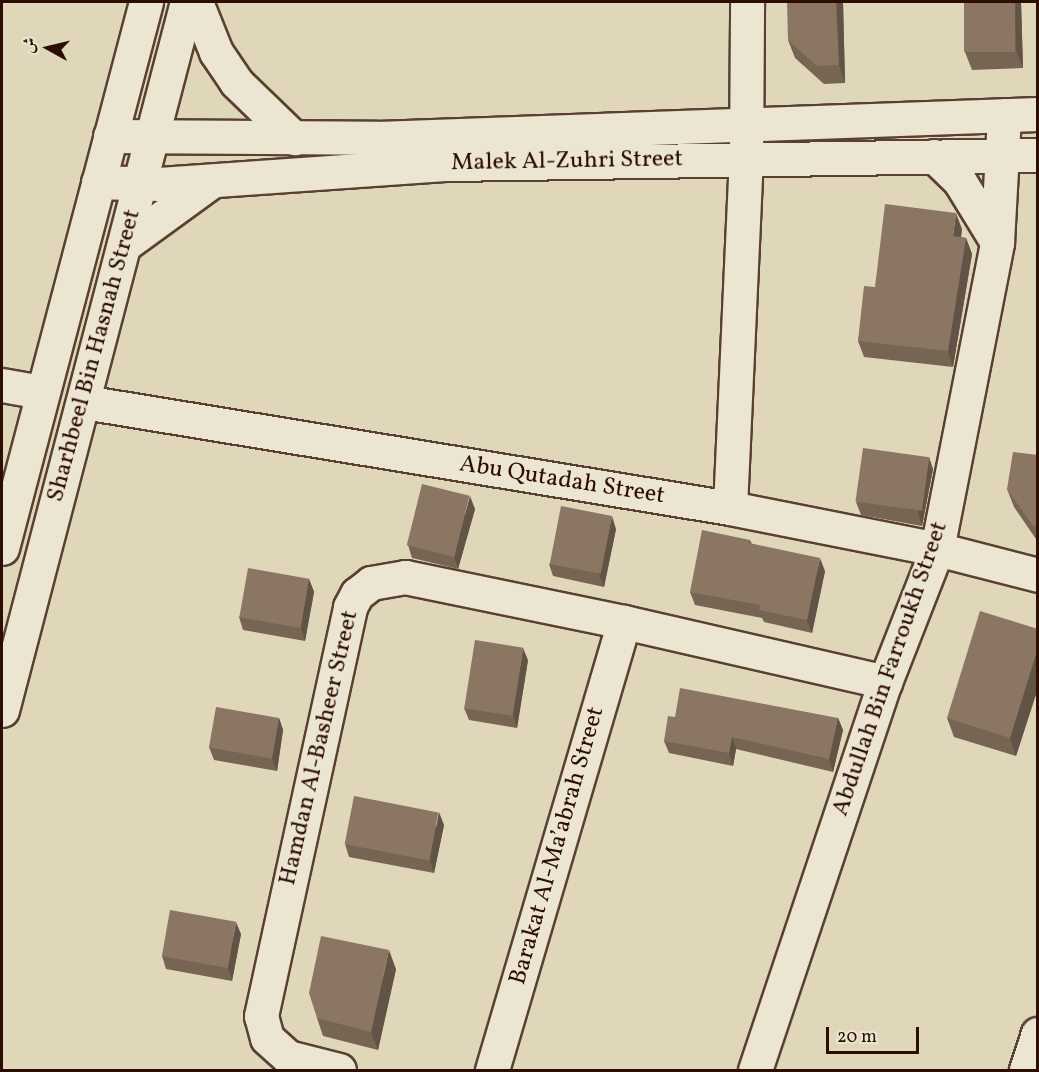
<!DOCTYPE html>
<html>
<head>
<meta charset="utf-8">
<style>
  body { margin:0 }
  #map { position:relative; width:1039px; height:1072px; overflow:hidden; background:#e0d7ba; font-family:Vollkorn,Amiri,serif }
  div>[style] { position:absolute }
  .roads { filter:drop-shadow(2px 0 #594030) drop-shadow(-2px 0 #594030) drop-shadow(0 2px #594030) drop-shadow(0 -2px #594030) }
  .street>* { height:33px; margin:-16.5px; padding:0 16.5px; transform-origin:16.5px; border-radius:16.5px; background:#ebe5d2 }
  .secondary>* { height:33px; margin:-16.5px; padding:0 16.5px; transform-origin:16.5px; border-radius:16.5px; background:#ebe5d2 }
  .wall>* { inset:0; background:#776554 }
  .shaded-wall>* { inset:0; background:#615345 }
  .building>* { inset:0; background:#8a7662; transform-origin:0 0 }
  span { translate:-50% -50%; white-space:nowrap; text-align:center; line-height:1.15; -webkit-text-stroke:4.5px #ebe5d2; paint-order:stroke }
  .street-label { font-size:24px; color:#2c0d02 }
  .frame { position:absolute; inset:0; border:3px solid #2c0d02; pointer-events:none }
  .north { position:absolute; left:18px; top:18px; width:60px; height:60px; -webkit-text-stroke:4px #ebe5d2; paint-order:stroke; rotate:278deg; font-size:16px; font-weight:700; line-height:24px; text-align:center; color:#2c0d02 }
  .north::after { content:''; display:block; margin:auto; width:21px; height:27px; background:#2c0d02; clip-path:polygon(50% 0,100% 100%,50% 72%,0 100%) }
  .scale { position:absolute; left:826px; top:1027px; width:93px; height:27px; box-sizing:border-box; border:3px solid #2c0d02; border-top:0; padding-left:8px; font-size:18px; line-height:21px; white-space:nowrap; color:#2c0d02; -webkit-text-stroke:4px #ebe5d2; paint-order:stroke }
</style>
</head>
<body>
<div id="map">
  <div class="roads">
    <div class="street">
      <i style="left:2px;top:385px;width:41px;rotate:9.9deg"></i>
      <i style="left:84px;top:402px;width:655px;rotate:9.32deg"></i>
      <i style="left:730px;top:508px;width:211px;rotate:11.2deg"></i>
      <i style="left:937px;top:549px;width:104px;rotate:14.4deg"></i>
      <i style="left:730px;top:508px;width:349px;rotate:-87.4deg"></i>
      <i style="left:746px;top:159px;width:157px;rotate:-89.6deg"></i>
      <i style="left:339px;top:1070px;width:53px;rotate:-165.7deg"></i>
      <i style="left:288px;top:1057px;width:28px;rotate:-138deg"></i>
      <i style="left:267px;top:1038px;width:23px;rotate:-105deg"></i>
      <i style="left:261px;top:1016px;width:419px;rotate:-77.7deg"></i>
      <i style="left:350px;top:607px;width:15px;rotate:-62deg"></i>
      <i style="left:357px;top:594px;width:18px;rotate:-38deg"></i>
      <i style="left:371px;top:583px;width:35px;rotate:-10deg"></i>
      <i style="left:405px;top:577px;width:224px;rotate:11.6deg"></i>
      <i style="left:624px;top:622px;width:268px;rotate:12.9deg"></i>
      <i style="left:492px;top:1070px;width:467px;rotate:-73.6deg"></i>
      <i style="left:755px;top:1070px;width:409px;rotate:-71.5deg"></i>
      <i style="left:885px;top:682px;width:143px;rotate:-68.6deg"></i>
      <i style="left:937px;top:549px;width:313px;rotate:-78.9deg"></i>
      <i style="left:997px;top:242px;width:127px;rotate:-86.8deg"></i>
      <i style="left:1026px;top:1070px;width:38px;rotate:-72deg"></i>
    </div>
    <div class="secondary">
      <i style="left:196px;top:2px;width:54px;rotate:68.2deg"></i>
      <i style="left:216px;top:52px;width:36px;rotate:56deg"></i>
      <i style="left:236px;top:82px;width:81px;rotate:44deg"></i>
      <i style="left:110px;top:136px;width:267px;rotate:0.4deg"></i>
      <i style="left:377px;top:138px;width:661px;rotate:-2.08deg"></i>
      <i style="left:934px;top:156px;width:35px;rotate:44deg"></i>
      <i style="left:959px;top:180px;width:73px;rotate:58.5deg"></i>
      <i style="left:98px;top:182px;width:61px;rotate:1.9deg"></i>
      <i style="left:159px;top:184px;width:290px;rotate:-4deg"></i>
      <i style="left:448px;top:164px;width:590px;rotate:-0.87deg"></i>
      <i style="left:124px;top:245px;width:109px;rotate:-36deg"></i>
      <i style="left:2px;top:548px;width:565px;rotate:-75.23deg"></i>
      <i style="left:2px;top:710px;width:732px;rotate:-75.36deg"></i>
    </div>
  </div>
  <div class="wall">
    <i style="clip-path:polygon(843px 2px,845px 83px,824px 84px,795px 58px,788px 40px)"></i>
    <i style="clip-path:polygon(1021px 2px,1023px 68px,972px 70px,965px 52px)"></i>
    <i style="clip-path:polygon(962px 229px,961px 237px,966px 238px,972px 254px,953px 367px,864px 357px,858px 341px,875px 287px)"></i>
    <i style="clip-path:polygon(1038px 455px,1038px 542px,1014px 507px,1007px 489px)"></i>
    <i style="clip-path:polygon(933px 469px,922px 526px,861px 515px,856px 502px)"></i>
    <i style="clip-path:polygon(475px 509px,458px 569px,412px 558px,408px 545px)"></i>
    <i style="clip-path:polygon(616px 529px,604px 587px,553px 576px,549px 564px)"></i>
    <i style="clip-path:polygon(750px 540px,752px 544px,825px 571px,812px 633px,764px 622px,762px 618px,695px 605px,690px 592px)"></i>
    <i style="clip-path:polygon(309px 579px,314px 592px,305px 641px,243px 630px,239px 617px)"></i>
    <i style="clip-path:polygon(1038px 629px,1038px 688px,1016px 756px,954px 737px,947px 718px)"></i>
    <i style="clip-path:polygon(528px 660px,517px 728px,469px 720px,464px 708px)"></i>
    <i style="clip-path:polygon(675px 717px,838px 718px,843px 730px,833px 772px,736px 749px,733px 766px,669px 753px,664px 741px)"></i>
    <i style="clip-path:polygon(279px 718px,283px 730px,277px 771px,214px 760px,209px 747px)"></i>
    <i style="clip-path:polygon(444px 825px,434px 873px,349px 857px,345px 844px)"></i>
    <i style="clip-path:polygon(241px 934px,232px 981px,166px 969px,162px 956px)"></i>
    <i style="clip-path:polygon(396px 969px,378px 1050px,323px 1036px,317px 1018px)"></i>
  </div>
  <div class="shaded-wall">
    <i style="clip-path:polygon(836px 2px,843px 2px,845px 83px,839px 65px)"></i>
    <i style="clip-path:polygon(1015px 2px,1021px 2px,1023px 68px,1016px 50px)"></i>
    <i style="clip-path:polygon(956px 213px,962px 229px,959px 252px,953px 236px)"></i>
    <i style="clip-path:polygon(966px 238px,972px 254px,953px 367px,948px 351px)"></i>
    <i style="clip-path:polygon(929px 457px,933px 469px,922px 526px,918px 513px)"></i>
    <i style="clip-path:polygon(470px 496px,475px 509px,458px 569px,454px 556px)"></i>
    <i style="clip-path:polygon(612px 516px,616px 529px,604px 587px,599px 575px)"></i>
    <i style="clip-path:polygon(820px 558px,825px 571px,812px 633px,807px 620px)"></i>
    <i style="clip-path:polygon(309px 579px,314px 592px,305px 641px,301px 628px)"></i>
    <i style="clip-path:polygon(523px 648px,528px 660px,517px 728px,513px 715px)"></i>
    <i style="clip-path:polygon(1038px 648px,1038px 688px,1016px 756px,1010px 738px)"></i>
    <i style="clip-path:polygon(279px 718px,283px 730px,277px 771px,272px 759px)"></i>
    <i style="clip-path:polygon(838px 718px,843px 730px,833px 772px,829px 759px)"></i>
    <i style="clip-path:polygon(732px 737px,736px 749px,733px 766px,729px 753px)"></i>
    <i style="clip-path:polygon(439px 812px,444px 825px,434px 873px,430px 860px)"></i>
    <i style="clip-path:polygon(236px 922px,241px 934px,232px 981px,228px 968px)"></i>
    <i style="clip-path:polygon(389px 950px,396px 969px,378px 1050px,371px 1032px)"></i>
  </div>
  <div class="building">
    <i style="clip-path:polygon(787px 2px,836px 2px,839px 65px,817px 66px,788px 40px)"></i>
    <i style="left:964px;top:2px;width:51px;height:50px"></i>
    <i style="clip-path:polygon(885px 204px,956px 213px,953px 236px,966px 238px,948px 351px,858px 341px,864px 286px,875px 287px)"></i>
    <i style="left:863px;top:448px;width:67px;height:54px;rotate:8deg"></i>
    <i style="clip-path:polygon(1013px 452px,1038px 455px,1038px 527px,1033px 526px,1007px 489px)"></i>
    <i style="left:422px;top:484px;width:49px;height:63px;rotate:14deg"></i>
    <i style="left:561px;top:506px;width:52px;height:59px;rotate:11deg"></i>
    <i style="clip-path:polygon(702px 530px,750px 540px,749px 543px,820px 558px,807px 620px,759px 610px,760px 605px,690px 592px)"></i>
    <i style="left:248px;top:568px;width:62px;height:50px;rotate:10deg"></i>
    <i style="clip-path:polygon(980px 611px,1038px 629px,1038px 648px,1010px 738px,947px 718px)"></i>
    <i style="left:475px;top:640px;width:49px;height:69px;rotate:9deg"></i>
    <i style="clip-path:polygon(680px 688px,838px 718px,829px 759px,732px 737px,729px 753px,664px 741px,668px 716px,675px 717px)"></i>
    <i style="left:216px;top:707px;width:64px;height:41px;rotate:10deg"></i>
    <i style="left:354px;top:796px;width:86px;height:49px;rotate:11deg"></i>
    <i style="left:170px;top:910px;width:67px;height:47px;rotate:10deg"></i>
    <i style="clip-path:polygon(321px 936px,389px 950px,371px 1032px,317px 1018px,309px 993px)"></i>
  </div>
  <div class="street-label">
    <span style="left:567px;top:162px;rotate:-1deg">Malek Al-Zuhri Street</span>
    <span style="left:95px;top:356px;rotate:-75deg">Sharhbeel Bin Hasnah Street</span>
    <span style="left:562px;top:481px;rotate:9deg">Abu Qutadah Street</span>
    <span style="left:891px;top:669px;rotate:-71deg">Abdullah Bin Farroukh Street</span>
    <span style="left:320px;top:748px;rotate:-77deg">Hamdan Al-Basheer Street</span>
    <span style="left:558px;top:846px;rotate:-74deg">Barakat Al-Ma’abrah Street</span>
  </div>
  <div class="frame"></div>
  <div class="north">ش</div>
  <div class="scale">20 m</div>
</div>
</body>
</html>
